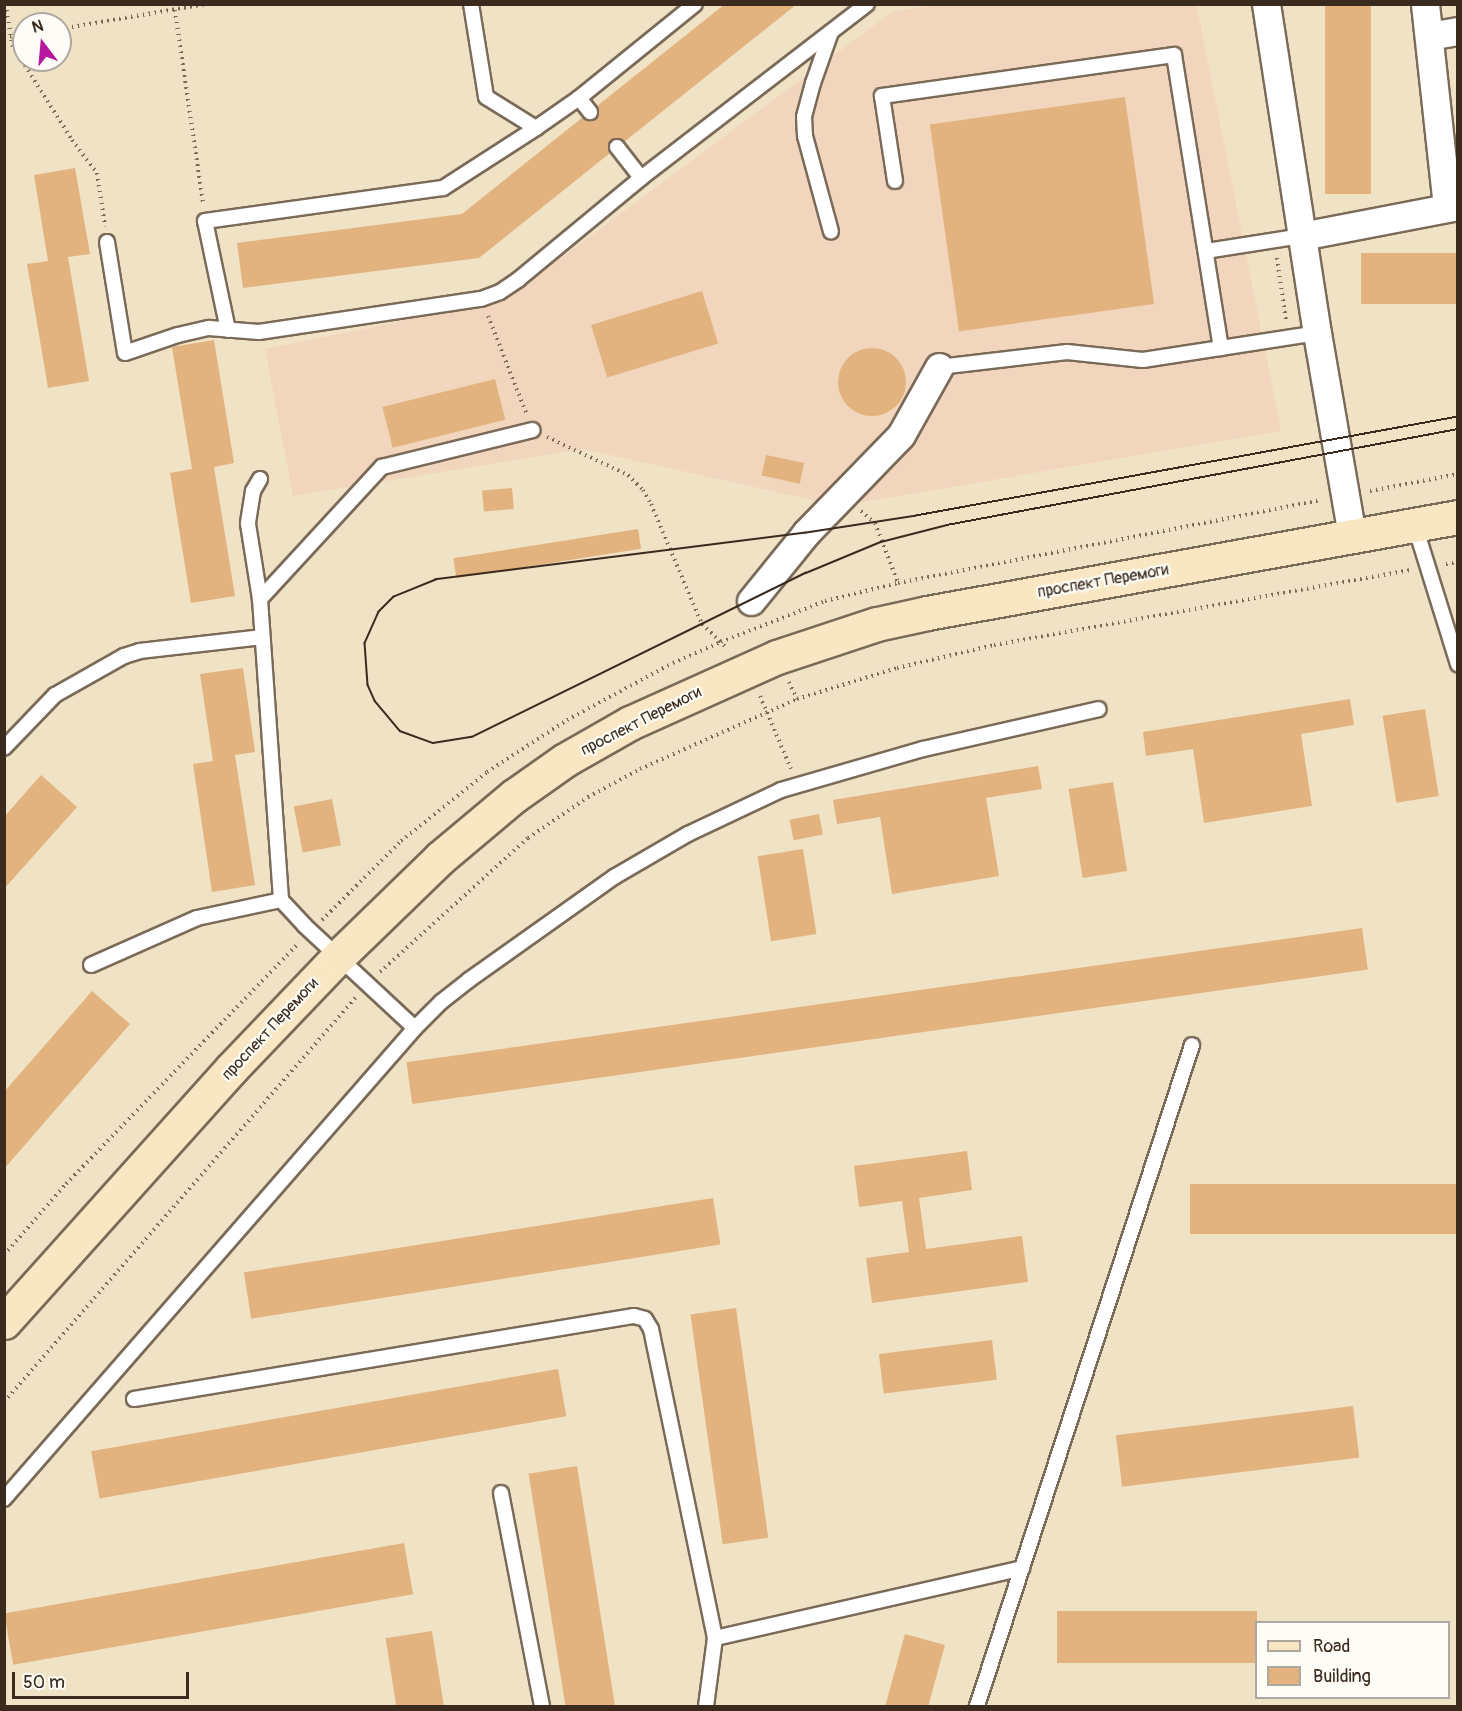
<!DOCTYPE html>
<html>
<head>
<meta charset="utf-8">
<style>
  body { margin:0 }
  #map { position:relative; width:1462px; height:1711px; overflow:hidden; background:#f0e2c5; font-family:Pangolin,sans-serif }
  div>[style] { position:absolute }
  .built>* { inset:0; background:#f2d5bd }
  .building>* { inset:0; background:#e2b37f; transform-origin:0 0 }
  .round { border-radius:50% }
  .path>* { height:4px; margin-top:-2px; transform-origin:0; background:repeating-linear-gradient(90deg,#7a6a58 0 1.5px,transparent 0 6px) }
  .roads { filter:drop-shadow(2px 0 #7a6a58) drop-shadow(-2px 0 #7a6a58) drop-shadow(0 2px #7a6a58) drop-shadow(0 -2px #7a6a58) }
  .lane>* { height:14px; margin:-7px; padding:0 7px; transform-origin:7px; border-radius:7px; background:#fff }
  .street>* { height:27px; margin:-13.5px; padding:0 13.5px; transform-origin:13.5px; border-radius:13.5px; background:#fff }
  .secondary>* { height:33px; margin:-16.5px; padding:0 16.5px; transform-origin:16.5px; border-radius:16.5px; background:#f9e7c3 }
  .tram>* { height:1.5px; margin:-0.75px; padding:0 0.75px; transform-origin:0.75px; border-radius:0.75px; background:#3b2a1e }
  span { translate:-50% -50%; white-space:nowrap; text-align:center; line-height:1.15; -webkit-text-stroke:4.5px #fdfcf7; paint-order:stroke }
  .street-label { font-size:16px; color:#3b2a1e }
  .frame { position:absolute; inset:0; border:6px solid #3b2a1e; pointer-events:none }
  .legend { position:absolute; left:1255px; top:1621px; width:195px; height:78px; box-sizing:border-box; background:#fdfcf7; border:2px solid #afa8a0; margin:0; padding:8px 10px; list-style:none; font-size:18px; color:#3b2a1e }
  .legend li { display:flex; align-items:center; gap:12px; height:30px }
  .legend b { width:30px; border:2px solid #afa8a0 }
  .north { position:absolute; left:12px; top:12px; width:60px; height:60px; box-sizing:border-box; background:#fdfcf7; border:2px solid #afa8a0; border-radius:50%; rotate:344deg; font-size:16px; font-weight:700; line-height:24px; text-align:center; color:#3b2a1e }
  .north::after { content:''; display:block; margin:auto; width:21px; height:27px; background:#b5179e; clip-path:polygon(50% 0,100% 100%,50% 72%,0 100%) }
  .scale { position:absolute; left:12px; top:1672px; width:177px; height:27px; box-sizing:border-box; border:3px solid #3b2a1e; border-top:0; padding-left:8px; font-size:18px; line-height:21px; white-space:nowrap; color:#3b2a1e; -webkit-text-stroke:4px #fdfcf7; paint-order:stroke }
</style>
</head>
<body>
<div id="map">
  <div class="built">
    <i style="clip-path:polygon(937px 4px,1187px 5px,1197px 7px,1281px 431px,839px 506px,583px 449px,293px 496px,265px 349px,504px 300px,892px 12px)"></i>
  </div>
  <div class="building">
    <i style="clip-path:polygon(725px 4px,797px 4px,624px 142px,616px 138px,611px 140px,608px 148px,610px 153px,479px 258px,243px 288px,237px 243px,462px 214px,583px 117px,591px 121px,596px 119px,599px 111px,597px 106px)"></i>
    <i style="left:1325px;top:4px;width:46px;height:190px"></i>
    <i style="left:1125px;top:97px;width:209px;height:197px;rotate:82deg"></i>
    <i style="clip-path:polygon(75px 168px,90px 254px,68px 257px,89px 381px,48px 388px,27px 264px,48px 261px,34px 175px)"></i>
    <i style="left:1458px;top:253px;width:51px;height:97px;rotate:90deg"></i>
    <i style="left:702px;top:291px;width:55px;height:116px;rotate:73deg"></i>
    <i style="clip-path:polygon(214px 340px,234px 463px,214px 467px,235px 596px,191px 603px,170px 473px,192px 469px,172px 347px)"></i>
    <i class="round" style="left:838px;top:348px;width:68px;height:68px"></i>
    <i style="left:495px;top:379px;width:42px;height:116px;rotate:76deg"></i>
    <i style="left:766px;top:455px;width:39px;height:21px;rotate:12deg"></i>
    <i style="left:512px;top:488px;width:21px;height:30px;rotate:85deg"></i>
    <i style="left:638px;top:529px;width:20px;height:187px;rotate:81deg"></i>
    <i style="clip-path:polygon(243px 668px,255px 752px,235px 755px,255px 885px,212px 892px,193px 764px,213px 761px,200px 674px)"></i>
    <i style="clip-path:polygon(1350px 699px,1354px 725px,1301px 734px,1312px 806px,1204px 823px,1193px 749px,1146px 756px,1143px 732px)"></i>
    <i style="left:1425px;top:709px;width:88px;height:43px;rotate:81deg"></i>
    <i style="clip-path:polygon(1038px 766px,1042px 789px,986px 798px,999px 876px,892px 894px,880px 817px,837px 824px,833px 800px)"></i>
    <i style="clip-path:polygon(41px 775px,77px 807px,4px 889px,4px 817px)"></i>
    <i style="left:1113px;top:782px;width:90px;height:45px;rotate:81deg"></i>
    <i style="left:332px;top:799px;width:47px;height:39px;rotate:79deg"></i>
    <i style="left:819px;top:814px;width:21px;height:30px;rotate:79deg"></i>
    <i style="left:803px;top:849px;width:86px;height:46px;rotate:81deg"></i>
    <i style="left:1362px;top:928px;width:42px;height:965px;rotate:82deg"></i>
    <i style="clip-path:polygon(92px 991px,130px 1024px,4px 1169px,4px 1092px)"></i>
    <i style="clip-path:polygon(967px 1151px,972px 1190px,919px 1198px,926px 1249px,1022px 1236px,1028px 1282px,872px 1303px,866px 1258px,909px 1252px,902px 1201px,859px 1207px,854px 1166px)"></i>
    <i style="left:1458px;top:1184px;width:50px;height:268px;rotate:90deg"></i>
    <i style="left:713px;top:1198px;width:47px;height:475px;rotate:81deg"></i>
    <i style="left:736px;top:1308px;width:232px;height:46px;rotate:82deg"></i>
    <i style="left:992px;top:1340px;width:40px;height:114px;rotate:83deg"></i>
    <i style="left:558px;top:1369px;width:48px;height:474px;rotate:80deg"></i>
    <i style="left:1353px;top:1406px;width:52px;height:239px;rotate:83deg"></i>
    <i style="left:577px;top:1466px;width:244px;height:49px;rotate:81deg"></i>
    <i style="left:404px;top:1543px;width:52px;height:406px;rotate:80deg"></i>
    <i style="left:1257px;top:1611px;width:52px;height:200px;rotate:90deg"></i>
    <i style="left:432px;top:1631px;width:77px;height:47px;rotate:81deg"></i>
    <i style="clip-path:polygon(905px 1634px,945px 1645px,928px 1707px,885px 1707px)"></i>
  </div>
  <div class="path">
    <i style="left:6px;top:4px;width:41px;rotate:81.7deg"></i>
    <i style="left:12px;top:45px;width:112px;rotate:57.7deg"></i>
    <i style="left:72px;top:140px;width:41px;rotate:52.9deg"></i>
    <i style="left:97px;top:173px;width:54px;rotate:81.4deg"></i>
    <i style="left:174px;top:4px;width:201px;rotate:81.7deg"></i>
    <i style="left:60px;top:29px;width:148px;rotate:-9.7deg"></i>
    <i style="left:4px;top:37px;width:20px;rotate:-6deg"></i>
    <i style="left:1277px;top:258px;width:64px;rotate:81.9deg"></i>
    <i style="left:488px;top:316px;width:106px;rotate:68.5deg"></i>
    <i style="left:547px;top:437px;width:89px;rotate:25.1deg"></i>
    <i style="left:628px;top:475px;width:21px;rotate:45deg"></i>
    <i style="left:643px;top:490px;width:16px;rotate:60deg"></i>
    <i style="left:651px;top:504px;width:130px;rotate:67deg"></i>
    <i style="left:702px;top:624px;width:35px;rotate:44deg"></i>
    <i style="left:1370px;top:491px;width:90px;rotate:-10.9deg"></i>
    <i style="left:861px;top:511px;width:18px;rotate:41deg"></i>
    <i style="left:875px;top:523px;width:64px;rotate:69deg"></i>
    <i style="left:1446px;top:564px;width:12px;rotate:-9deg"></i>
    <i style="left:789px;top:682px;width:19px;rotate:65deg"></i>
    <i style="left:760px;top:696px;width:79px;rotate:67deg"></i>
    <i style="left:322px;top:920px;width:112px;rotate:-45deg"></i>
    <i style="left:401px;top:841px;width:110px;rotate:-38.7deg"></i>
    <i style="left:487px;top:772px;width:95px;rotate:-33deg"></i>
    <i style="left:567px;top:720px;width:120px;rotate:-28.3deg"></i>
    <i style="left:673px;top:663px;width:52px;rotate:-23.6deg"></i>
    <i style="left:721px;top:642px;width:112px;rotate:-21.5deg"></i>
    <i style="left:825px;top:601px;width:75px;rotate:-13.9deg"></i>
    <i style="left:898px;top:583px;width:431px;rotate:-11.1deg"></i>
    <i style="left:380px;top:972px;width:200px;rotate:-42.2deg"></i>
    <i style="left:528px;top:838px;width:73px;rotate:-34.3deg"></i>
    <i style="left:588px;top:797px;width:59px;rotate:-28.3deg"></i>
    <i style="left:640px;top:769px;width:172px;rotate:-24deg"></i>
    <i style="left:797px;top:699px;width:105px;rotate:-17.2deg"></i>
    <i style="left:897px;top:668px;width:100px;rotate:-13.3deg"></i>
    <i style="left:994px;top:645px;width:425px;rotate:-10.2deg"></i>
    <i style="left:4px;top:1255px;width:94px;rotate:-48.9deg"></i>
    <i style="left:66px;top:1184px;width:334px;rotate:-46deg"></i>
    <i style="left:4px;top:1402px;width:537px;rotate:-49deg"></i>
  </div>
  <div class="roads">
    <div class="lane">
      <i style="left:471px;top:4px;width:94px;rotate:80.8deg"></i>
      <i style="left:486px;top:97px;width:59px;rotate:31.8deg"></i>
      <i style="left:536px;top:128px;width:52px;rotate:-34.9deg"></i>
      <i style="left:579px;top:98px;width:18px;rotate:52deg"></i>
      <i style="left:831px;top:32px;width:54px;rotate:109.4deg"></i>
      <i style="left:813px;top:83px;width:35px;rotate:105deg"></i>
      <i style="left:804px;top:117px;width:19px;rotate:87deg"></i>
      <i style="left:805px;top:136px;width:99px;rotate:74.8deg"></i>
      <i style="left:579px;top:98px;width:149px;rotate:-39deg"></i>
      <i style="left:617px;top:147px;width:39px;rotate:52deg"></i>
      <i style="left:895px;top:181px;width:86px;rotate:-98.7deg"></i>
      <i style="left:882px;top:96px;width:295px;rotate:-8deg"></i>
      <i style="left:1174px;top:55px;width:297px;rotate:80.9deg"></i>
      <i style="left:107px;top:242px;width:112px;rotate:80.8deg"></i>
      <i style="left:125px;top:353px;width:56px;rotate:-18.8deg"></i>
      <i style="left:178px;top:335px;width:32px;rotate:-13deg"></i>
      <i style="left:209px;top:328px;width:50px;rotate:4.6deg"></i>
      <i style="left:259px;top:332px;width:224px;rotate:-8.5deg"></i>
      <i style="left:481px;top:299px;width:20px;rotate:-20deg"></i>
      <i style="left:500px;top:292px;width:23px;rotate:-34deg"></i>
      <i style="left:519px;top:279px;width:158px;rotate:-39.6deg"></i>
      <i style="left:641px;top:178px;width:285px;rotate:-37.6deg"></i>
      <i style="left:1206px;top:251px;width:97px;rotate:-8.9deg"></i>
      <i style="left:228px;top:330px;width:111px;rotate:-101.9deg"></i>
      <i style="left:205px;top:221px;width:240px;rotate:-7.9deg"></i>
      <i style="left:443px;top:188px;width:111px;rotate:-32.8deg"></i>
      <i style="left:939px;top:367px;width:129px;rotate:-6.7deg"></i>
      <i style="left:1067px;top:352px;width:76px;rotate:6deg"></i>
      <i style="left:1143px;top:360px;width:176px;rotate:-8.8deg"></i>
      <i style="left:260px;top:479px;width:14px;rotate:120deg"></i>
      <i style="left:253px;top:491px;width:33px;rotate:99deg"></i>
      <i style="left:248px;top:524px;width:76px;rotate:80.9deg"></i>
      <i style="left:260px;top:599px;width:302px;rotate:86deg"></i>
      <i style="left:281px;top:900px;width:34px;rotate:47deg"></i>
      <i style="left:304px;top:925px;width:151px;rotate:42.9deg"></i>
      <i style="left:1415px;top:526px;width:145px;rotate:72.7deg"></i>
      <i style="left:260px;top:599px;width:180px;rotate:-47.3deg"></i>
      <i style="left:382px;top:467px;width:155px;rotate:-13.8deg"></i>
      <i style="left:4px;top:748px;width:74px;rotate:-46.1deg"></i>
      <i style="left:55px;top:695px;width:79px;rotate:-29.5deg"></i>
      <i style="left:124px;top:656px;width:17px;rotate:-17deg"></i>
      <i style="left:140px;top:651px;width:123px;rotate:-6.5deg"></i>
      <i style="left:91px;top:965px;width:116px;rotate:-23.9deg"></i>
      <i style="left:197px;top:918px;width:86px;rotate:-12.1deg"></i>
      <i style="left:134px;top:1399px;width:507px;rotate:-9.43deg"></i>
      <i style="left:634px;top:1316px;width:11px;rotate:15deg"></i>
      <i style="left:645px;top:1319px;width:12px;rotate:59deg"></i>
      <i style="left:651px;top:1329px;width:316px;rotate:78.3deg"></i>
      <i style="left:715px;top:1638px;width:69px;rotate:97.5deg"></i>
      <i style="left:501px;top:1493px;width:217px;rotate:79.1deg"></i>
      <i style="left:4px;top:1499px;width:625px;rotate:-48.89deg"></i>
      <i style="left:415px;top:1028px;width:37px;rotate:-45deg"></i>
      <i style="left:441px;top:1002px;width:36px;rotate:-38deg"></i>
      <i style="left:469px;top:980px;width:178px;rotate:-35.4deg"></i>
      <i style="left:614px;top:877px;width:86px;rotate:-30.2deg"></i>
      <i style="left:688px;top:834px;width:103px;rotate:-25.3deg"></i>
      <i style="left:781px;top:790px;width:148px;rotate:-16.1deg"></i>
      <i style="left:923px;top:749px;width:180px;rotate:-12.8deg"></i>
      <i style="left:715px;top:1638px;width:315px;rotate:-12.8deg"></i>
      <i style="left:977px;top:1706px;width:695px;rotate:-71.98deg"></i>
    </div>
    <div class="street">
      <i style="left:1266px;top:4px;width:333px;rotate:81.2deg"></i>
      <i style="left:1317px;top:333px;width:206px;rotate:80.2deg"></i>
      <i style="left:1425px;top:4px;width:204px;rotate:83.8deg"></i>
      <i style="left:1429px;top:36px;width:29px;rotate:-10deg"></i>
      <i style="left:1302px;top:236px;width:159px;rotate:-10.9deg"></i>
      <i style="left:751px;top:601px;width:87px;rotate:-51deg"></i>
      <i style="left:806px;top:533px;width:136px;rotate:-45.9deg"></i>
      <i style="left:901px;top:435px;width:78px;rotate:-60.8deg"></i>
    </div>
    <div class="secondary">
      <i style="left:4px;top:1322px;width:341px;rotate:-48.1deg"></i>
      <i style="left:232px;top:1068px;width:153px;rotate:-46.3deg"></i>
      <i style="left:338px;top:957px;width:142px;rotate:-44.1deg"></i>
      <i style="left:440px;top:858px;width:97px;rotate:-40deg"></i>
      <i style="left:514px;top:796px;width:62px;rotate:-35.2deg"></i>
      <i style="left:565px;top:760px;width:75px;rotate:-29.6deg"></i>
      <i style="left:630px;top:723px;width:161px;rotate:-24.2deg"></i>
      <i style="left:777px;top:657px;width:105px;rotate:-18.3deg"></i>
      <i style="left:877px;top:624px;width:51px;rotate:-12.4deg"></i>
      <i style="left:927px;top:613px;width:540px;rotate:-10.25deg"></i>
    </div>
  </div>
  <div class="tram">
    <i style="left:1458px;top:417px;width:551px;rotate:169.65deg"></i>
    <i style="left:916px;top:516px;width:111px;rotate:171.2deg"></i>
    <i style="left:806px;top:533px;width:373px;rotate:172.8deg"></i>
    <i style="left:436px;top:580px;width:45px;rotate:158deg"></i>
    <i style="left:394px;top:597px;width:21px;rotate:135deg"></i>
    <i style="left:379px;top:612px;width:34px;rotate:114deg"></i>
    <i style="left:365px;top:643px;width:42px;rotate:85.9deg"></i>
    <i style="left:368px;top:685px;width:17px;rotate:66deg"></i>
    <i style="left:375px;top:701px;width:39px;rotate:50deg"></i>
    <i style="left:400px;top:731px;width:35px;rotate:20deg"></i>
    <i style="left:433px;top:743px;width:39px;rotate:-9deg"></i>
    <i style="left:472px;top:737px;width:372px;rotate:-26.2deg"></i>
    <i style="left:806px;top:573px;width:81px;rotate:-22.5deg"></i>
    <i style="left:881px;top:542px;width:68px;rotate:-14.4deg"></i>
    <i style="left:947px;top:525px;width:520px;rotate:-10.64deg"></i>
  </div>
  <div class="street-label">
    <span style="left:1103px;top:581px;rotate:-10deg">проспект Перемоги</span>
    <span style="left:641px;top:721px;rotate:-27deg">проспект Перемоги</span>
    <span style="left:270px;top:1029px;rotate:-47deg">проспект Перемоги</span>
  </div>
  <div class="frame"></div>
  <ul class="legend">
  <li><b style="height:8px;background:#f9e7c3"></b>Road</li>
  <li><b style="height:16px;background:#e2b37f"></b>Building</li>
  </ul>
  <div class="north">N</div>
  <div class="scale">50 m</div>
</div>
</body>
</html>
